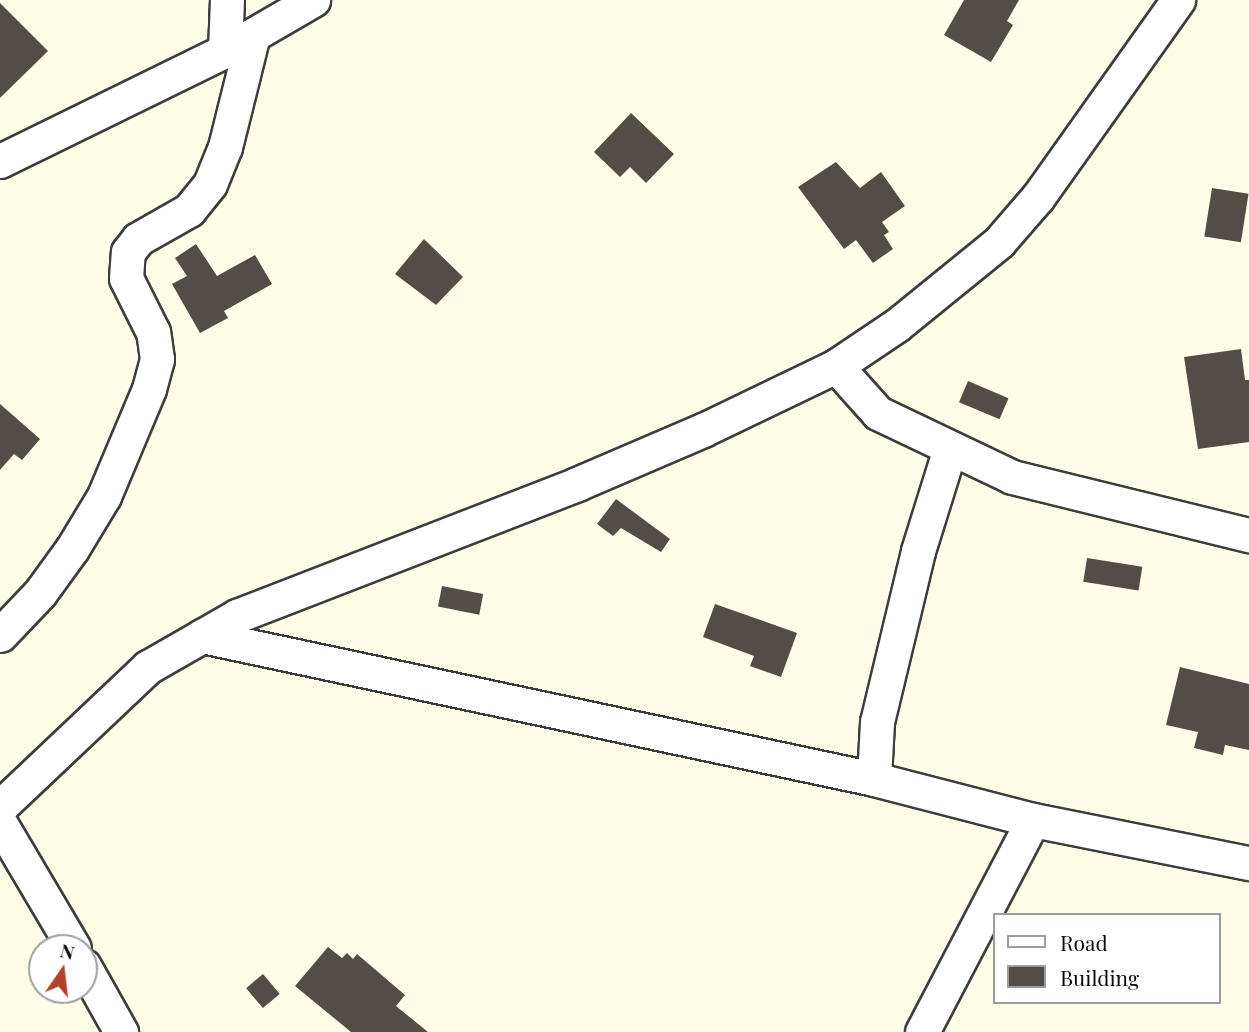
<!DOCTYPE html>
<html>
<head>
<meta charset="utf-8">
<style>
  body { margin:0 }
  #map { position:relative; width:1249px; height:1032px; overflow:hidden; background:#fefee8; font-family:"Playfair Display",serif }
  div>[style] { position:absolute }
  .building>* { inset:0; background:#524e47; transform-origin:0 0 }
  .roads { filter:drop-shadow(2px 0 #3d3d3d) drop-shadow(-2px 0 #3d3d3d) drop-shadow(0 2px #3d3d3d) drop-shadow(0 -2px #3d3d3d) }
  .minor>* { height:33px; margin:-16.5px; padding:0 16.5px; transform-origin:16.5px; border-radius:16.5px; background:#fff }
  span { translate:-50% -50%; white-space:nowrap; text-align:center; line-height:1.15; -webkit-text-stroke:7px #fff; paint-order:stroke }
  .legend { position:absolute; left:993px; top:913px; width:228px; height:91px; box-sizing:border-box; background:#fff; border:2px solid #9d9d9d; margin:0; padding:9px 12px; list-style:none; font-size:21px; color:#0a0a0a }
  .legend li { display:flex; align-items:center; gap:14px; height:35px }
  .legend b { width:35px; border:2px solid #9d9d9d }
  .north { position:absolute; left:28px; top:934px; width:70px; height:70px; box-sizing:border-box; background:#fff; border:2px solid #9d9d9d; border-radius:50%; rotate:14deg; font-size:19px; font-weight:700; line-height:28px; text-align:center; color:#0a0a0a }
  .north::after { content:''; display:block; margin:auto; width:24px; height:32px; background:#b1412b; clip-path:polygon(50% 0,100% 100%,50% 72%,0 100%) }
</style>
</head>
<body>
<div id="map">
  <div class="building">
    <i style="clip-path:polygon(964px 0,1019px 0,1007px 21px,1013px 25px,991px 62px,944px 35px)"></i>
    <i style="clip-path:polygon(0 3px,48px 51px,0 98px)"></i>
    <i style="clip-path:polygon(631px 113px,674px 154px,646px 183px,630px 167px,620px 177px,594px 152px)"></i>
    <i style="clip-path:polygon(836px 162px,860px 188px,881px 172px,905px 206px,882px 222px,889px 232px,884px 235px,893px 249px,873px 263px,856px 240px,844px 249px,798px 187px)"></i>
    <i style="left:1212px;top:188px;width:37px;height:49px;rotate:9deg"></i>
    <i style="clip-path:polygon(424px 239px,463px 277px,436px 305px,395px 274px)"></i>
    <i style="clip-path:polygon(196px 244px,217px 276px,255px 255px,272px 284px,224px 311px,228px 318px,200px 333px,172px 284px,187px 276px,175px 258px)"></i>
    <i style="clip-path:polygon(1241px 349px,1245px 380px,1249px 380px,1249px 442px,1198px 449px,1184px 357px)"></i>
    <i style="left:968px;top:381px;width:44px;height:23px;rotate:23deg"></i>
    <i style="clip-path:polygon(0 404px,40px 439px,22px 460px,14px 454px,0 470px)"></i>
    <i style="clip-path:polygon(616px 499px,670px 539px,661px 552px,621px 528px,613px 536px,597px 524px)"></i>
    <i style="left:1087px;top:558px;width:56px;height:24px;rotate:9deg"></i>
    <i style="left:442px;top:586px;width:42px;height:21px;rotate:11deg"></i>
    <i style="clip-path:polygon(715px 604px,797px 633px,781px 677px,750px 666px,754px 656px,703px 637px)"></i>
    <i style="clip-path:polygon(1180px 667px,1249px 684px,1249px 750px,1225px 745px,1223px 755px,1194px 748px,1198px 732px,1166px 725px)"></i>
    <i style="clip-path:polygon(328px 947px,342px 958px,347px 953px,353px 959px,357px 954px,405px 995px,396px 1006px,428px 1032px,351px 1032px,295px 986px)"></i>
    <i style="left:263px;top:974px;width:26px;height:22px;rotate:50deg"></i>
  </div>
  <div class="roads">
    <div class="minor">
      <i style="left:225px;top:51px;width:51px;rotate:-87.8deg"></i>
      <i style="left:0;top:161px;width:250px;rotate:-26.1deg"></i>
      <i style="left:225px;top:51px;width:102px;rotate:-30.1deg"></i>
      <i style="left:836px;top:366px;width:63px;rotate:48.2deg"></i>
      <i style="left:878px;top:413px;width:148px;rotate:25.5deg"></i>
      <i style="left:1012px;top:477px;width:244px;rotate:13.8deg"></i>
      <i style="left:0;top:635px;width:58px;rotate:-46.4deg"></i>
      <i style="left:40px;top:593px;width:54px;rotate:-54deg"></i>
      <i style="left:72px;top:549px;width:62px;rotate:-58.9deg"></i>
      <i style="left:104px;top:496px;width:116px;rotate:-67.2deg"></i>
      <i style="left:149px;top:389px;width:31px;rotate:-75deg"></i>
      <i style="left:157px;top:359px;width:27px;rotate:-98deg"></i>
      <i style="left:153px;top:332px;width:60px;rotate:-116.6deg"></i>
      <i style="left:126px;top:278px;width:26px;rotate:-86deg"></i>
      <i style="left:128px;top:252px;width:16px;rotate:-52deg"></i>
      <i style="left:138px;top:239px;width:59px;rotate:-29.6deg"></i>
      <i style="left:189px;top:210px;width:33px;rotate:-51deg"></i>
      <i style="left:210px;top:184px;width:40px;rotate:-68deg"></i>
      <i style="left:225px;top:147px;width:115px;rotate:-76deg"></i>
      <i style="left:202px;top:636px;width:687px;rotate:12.01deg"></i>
      <i style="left:874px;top:779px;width:164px;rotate:14.5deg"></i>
      <i style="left:1033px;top:820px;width:220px;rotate:11.3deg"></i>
      <i style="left:874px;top:779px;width:57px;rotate:-87deg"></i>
      <i style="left:877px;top:722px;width:176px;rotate:-76.5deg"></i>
      <i style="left:918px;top:551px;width:108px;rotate:-72.7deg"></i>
      <i style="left:0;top:807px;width:204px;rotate:-43.4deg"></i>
      <i style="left:148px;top:667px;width:103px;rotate:-29.8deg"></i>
      <i style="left:237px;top:616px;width:365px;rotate:-21.2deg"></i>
      <i style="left:577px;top:484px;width:137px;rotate:-23.2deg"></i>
      <i style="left:703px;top:430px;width:148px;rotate:-25.7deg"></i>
      <i style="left:836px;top:366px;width:73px;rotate:-33.9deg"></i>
      <i style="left:897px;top:325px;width:132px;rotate:-39.1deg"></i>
      <i style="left:999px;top:242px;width:60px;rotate:-49.1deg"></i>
      <i style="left:1038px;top:197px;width:242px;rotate:-54.6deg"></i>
      <i style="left:0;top:823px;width:145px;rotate:59.4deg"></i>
      <i style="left:84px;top:966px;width:76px;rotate:60.7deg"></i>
      <i style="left:922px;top:1032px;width:239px;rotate:-62.4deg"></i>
    </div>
  </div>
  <ul class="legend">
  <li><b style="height:9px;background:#fff"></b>Road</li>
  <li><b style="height:19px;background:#524e47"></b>Building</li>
  </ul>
  <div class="north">N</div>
</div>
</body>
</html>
